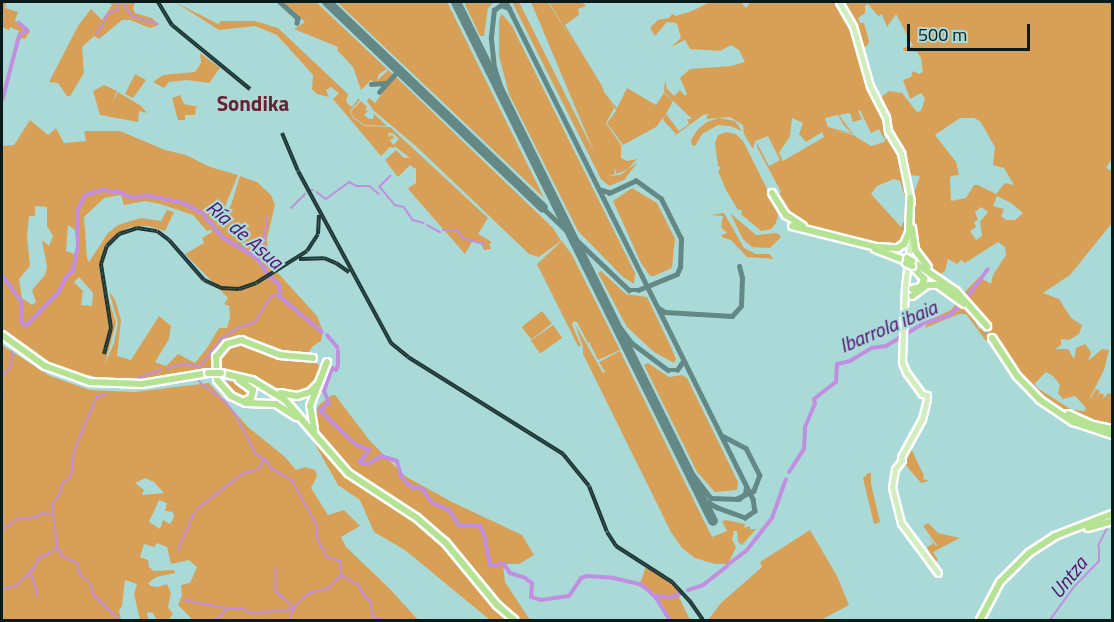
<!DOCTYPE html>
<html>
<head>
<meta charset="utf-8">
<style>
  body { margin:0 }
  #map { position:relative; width:1114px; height:622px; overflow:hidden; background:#aadad8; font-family:"Titillium Web",sans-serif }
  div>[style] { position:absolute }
  .green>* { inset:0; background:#d8a056; transform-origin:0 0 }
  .stream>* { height:1.5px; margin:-0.75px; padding:0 0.75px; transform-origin:0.75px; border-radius:0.75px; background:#c28fe0 }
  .river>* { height:4px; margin:-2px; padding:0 2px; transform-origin:2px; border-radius:2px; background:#c28fe0 }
  .taxiway>* { height:4.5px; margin:-2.25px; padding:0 2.25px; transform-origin:2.25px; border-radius:2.25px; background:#648886 }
  .runway>* { height:10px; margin:-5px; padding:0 5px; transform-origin:5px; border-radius:5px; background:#648886 }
  .highway-tunnel>* { height:6px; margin-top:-3px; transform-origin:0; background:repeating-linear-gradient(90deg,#8ab4b2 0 6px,transparent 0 9px) }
  .roads { filter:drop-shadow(2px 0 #fff) drop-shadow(-2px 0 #fff) drop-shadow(0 2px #fff) drop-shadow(0 -2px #fff) }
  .major>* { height:5px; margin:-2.5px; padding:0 2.5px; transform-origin:2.5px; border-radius:2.5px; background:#d3eebe }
  .highway>* { height:6px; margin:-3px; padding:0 3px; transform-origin:3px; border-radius:3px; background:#b5e393 }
  .rail>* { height:4px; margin-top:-2px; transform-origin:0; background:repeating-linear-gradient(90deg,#aadad8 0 4.5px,#1e3534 0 9px); box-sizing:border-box; border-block:2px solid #1e3534 }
  .bridges { filter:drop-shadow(2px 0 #fff) drop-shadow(-2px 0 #fff) drop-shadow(0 2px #fff) drop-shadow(0 -2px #fff) }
  .highway-bridge>* { height:6px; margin:-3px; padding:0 3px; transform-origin:3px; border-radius:3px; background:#b5e393 }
  span { translate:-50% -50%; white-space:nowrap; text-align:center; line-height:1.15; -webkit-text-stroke:4.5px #aadad8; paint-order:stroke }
  .water-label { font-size:20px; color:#520c6f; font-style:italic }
  .quarter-label { font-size:21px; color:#692330; font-weight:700 }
  .frame { position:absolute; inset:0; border:3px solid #081b1a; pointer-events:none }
  .scale { position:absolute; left:907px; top:24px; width:123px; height:27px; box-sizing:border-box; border:3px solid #081b1a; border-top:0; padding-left:8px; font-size:18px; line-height:21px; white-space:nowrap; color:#081b1a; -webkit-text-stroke:4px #aadad8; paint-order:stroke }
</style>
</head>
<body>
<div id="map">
  <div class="green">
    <i style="clip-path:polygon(2px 2px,6px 2px,5px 8px,18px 12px,15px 21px,30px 31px,25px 39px,21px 38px,18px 46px,15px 43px,19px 31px,10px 27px,9px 30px,2px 27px)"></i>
    <i style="clip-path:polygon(109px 2px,135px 2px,133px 9px,135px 13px,152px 18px,159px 25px,150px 28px,130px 20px,122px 20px,99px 39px,94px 36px,82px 47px,84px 73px,70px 96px,67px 96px,58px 83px,49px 82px,78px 26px,91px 9px,102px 20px,112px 5px)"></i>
    <i style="clip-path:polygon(175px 2px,218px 24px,221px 21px,255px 21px,278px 28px,348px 94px,346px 101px,349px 105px,352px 107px,359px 98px,360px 100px,350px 111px,353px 118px,365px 126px,390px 127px,488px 218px,478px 234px,492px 242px,489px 244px,491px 249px,484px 250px,481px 244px,472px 242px,465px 254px,409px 190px,408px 188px,416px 183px,416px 169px,410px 165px,398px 177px,385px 160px,396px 150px,404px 158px,410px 158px,393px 145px,399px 139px,393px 133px,388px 133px,389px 137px,392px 135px,394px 138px,390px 140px,395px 148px,390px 147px,381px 156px,333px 99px,339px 93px,331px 87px,326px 90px,329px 97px,317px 94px,312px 89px,313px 75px,277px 35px,255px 26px,219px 30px)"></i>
    <i style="clip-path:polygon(282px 2px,316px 2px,387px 69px,379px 74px,377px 81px,388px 70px,394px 75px,387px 83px,375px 83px,371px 80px,361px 90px,353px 67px,337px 50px,338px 47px,294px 29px,305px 22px)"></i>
    <i style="clip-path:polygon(337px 2px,447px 2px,544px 198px)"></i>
    <i style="clip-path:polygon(464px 2px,494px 2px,488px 8px,484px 36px,480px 36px)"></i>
    <i style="clip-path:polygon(512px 2px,519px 2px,595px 154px,531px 2px,548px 2px,614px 108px,606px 123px,621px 145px,621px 158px,627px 161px,637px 159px,628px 169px,617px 174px,614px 167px,615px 174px,608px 176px,620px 175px,638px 162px,624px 180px,609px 186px,601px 179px)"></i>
    <i style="clip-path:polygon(evenodd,549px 2px,582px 2px,586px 6px,578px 9px,579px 15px,565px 25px,602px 86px,604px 92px,617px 108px,627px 88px,656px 105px,664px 93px,673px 101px,666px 114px,679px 131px,689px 124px,687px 119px,692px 119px,664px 92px,665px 80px,667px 89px,674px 96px,680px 90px,685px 96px,687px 94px,680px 78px,690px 69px,731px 66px,745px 62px,739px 50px,731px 45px,720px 51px,690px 49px,685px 40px,671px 47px,681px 38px,677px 23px,667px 22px,655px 36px,650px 28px,658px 20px,669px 18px,672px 14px,676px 16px,692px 11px,710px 2px,741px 2px,746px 8px,750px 2px,838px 2px,852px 27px,870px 90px,884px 115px,886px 131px,884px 139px,879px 129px,871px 133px,860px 110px,858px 111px,862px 119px,853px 122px,850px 113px,839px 115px,853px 134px,829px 129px,853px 135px,871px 146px,884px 142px,888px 134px,899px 152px,909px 199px,908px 227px,900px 246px,877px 245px,810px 227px,788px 215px,776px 196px,781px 192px,757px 147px,757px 143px,769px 166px,780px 160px,768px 136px,755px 141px,753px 149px,744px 134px,743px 125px,730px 117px,706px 119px,708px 114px,703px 115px,673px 137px,676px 134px,663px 120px,665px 115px,656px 127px,623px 145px,607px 123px,616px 111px,615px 108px,603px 92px,549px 2px,838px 115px,843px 124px,851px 133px,828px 127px,825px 118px,838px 115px,549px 2px,792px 118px,803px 123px,799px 134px,806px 142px,822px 132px,824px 137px,783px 161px,779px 153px,790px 136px,792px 118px,549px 2px,894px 179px,900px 181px,906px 200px,904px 221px,901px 227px,871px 194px,877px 186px,894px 179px)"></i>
    <i style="clip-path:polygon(evenodd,842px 2px,1112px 2px,1112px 158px,1106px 168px,1112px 171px,1112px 223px,1070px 275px,1043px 293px,1059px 299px,1071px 318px,1082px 325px,1079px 334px,1069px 340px,1061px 339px,1061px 345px,1055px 349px,1068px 349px,1074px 359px,1076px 348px,1085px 344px,1091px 352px,1088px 361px,1102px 349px,1109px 350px,1104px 370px,1090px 398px,1093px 399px,1091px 398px,1096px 389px,1100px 391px,1096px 400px,1100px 393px,1104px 395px,1103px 399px,1108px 393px,1112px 395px,1112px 427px,1082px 420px,1042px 396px,1016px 368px,995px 335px,986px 341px,966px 314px,959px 314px,925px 328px,929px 320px,951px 310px,958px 301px,970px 312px,979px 329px,988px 325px,955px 286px,963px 294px,979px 277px,991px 284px,993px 275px,1006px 255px,1005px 247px,998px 242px,965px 263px,961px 260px,957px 264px,948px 259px,945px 271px,939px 275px,921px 258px,914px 236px,914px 193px,920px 176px,909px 175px,901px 149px,889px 129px,878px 100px,889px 91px,902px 93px,917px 112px,921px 111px,925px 98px,921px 93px,910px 99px,903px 80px,911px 77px,913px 71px,919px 74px,923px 72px,921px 58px,917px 52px,904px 51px,903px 48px,913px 46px,896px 14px,887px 27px,882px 14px,878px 16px,868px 4px,865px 6px,865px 13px,858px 18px,860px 23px,864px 23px,869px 41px,868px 45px,862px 48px,854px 24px,842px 2px,960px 118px,974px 118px,980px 121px,995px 147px,993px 165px,1004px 168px,1014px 185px,1005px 183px,996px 194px,978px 185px,974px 185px,966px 198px,951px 201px,950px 179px,951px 176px,959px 175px,956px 162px,935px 135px,960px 118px,842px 2px,997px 196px,1011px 203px,1023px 213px,1015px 220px,1006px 220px,1001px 216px,1004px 209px,993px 206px,997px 196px,842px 2px,981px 207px,988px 212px,980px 222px,982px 236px,976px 240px,970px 231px,976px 227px,974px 222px,978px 220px,975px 212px,981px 207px,842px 2px,1046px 372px,1053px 376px,1060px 385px,1058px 393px,1063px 399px,1075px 396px,1086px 408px,1085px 411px,1072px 410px,1039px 389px,1034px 384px,1046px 372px)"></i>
    <i style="clip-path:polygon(502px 14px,512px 26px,635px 273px,634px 284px,623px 277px,578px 231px,509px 94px,499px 56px,499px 19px)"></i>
    <i style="clip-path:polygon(200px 53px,220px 68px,209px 83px,187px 80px,169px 82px,164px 88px,153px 82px,163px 75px,195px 72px,201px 63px)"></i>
    <i style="clip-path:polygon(135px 74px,146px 80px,133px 98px,125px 94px)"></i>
    <i style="clip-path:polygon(395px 76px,553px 228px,561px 241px,539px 257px,529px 254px,417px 147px,373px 110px,367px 101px,369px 98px,375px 103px)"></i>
    <i style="clip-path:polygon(104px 85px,117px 91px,112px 103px,118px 92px,141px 106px,147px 113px,139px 111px,138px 122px,100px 115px,93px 91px)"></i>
    <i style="clip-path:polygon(180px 95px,184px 104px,199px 107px,196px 107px,195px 115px,185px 115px,185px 120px,178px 120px,172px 98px)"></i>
    <i style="clip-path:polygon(361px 101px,367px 107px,365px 111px,369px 110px,364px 115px,369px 119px,373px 119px,374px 114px,387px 126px,365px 125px,353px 117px,351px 111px)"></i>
    <i style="clip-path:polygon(719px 118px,735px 121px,742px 131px,730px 126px,718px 125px,702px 134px,695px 146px,692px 145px,691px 140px,698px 129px,707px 122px)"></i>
    <i style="clip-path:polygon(evenodd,30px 120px,48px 135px,56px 128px,64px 143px,86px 141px,84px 131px,120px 131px,165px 150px,186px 155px,210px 167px,238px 175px,216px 228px,231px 205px,240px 176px,257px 182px,271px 195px,275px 205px,267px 238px,268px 253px,276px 271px,251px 285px,233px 289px,253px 286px,277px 272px,317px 316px,323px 331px,321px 341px,313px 346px,307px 355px,282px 354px,249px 340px,228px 341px,215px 354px,213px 370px,139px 382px,97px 380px,94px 376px,72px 373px,46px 364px,21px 348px,2px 331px,2px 146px,14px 145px,30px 120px,121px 195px,124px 205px,145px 201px,160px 204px,193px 215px,207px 231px,211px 230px,212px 232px,202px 238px,204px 243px,185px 254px,228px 298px,224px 304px,229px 306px,230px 317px,227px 328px,219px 328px,207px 348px,195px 363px,178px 354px,166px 366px,155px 362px,169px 339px,171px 326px,159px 316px,131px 360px,117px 356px,121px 320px,115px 300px,109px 291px,118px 323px,114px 343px,105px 364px,116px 323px,100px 272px,104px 248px,115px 235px,130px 227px,148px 226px,165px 231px,174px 212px,167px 210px,161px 221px,141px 218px,118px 225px,108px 233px,89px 262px,87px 258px,84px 217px,104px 198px,121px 195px,30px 120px,35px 206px,47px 207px,47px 226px,53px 236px,49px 246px,42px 240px,47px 267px,45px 275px,32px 290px,36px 302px,32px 305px,22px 298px,19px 279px,30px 266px,27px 237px,29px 216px,35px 216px,35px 206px,30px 120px,68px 225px,75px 230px,77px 246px,74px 254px,66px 251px,68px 225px,30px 120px,79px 277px,93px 293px,92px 306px,81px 305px,83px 291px,74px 282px,79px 277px)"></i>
    <i style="clip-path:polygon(726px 132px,736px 134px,743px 141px,772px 199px,778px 215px,776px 223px,771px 229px,761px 231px,741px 214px,742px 210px,738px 210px,726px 190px,718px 171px,721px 168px,718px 166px,715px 143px,718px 135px)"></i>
    <i style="clip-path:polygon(632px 188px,657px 203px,675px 239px,672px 268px,654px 276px,650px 276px,641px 263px,613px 201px)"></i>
    <i style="clip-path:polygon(724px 213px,744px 248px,756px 254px,769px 254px,774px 259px,747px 257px,731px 240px,722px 237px,721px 231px,722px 235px,727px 233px,721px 227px,723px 216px,711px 215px)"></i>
    <i style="clip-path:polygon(730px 213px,756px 235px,777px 233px,781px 237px,770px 248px,752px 247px,743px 239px)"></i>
    <i style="clip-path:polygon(562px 241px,572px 255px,620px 350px,598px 360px,590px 344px,591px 342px,588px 343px,577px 322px,574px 321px,572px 325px,581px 346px,578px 346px,537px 264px)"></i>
    <i style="clip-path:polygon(601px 271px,626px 294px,647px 297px,671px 347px,676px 359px,674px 363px,654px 352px,627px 327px,598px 273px)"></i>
    <i style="left:542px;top:311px;width:16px;height:26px;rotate:52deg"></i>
    <i style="clip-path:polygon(575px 324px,603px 373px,605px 372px,599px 362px,620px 351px,712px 537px,727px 531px,722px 521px,726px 520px,745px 524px,744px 528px,750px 526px,750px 529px,756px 529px,742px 545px,738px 542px,737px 531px,734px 531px,732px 539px,736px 547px,728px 564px,715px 564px,695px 558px,682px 548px,671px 532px,583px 354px,583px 347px)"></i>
    <i style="left:553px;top:325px;width:16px;height:27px;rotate:55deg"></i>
    <i style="clip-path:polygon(240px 342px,266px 351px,311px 360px,320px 366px,320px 379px,312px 388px,301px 394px,285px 393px,256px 377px,217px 370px,217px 360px,225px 347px)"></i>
    <i style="clip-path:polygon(evenodd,2px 345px,50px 376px,90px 390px,134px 392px,209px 383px,248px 427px,285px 457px,296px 470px,305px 467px,315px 470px,317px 476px,311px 488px,328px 515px,344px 510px,360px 526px,341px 537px,346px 547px,390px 589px,418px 620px,193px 620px,178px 605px,182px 595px,181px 585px,190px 583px,197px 567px,189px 560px,171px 564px,167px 547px,157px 543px,154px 547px,144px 544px,140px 557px,148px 560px,149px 567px,154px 571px,174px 570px,175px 573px,156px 577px,148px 583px,151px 586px,158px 587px,167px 584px,171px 593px,168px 607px,173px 614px,168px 620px,157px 620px,153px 613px,147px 612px,148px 620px,140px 620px,134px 594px,137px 584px,125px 580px,122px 606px,119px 610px,121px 620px,2px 620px,2px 345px,145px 478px,154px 482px,164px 493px,142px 495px,144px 490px,135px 483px,145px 478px,2px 345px,159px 500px,167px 503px,165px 511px,173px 512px,174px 517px,170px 524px,163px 520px,160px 529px,149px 522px,159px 500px)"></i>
    <i style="clip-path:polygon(648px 363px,669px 377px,682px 375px,687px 378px,738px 482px,737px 490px,715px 492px,697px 472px,644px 365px)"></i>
    <i style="clip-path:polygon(219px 379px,242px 384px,252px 392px,247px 400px,234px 397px)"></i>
    <i style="clip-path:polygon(332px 395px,335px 395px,370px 441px,405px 476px,452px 502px,522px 535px,534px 555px,519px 564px,503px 564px,505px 582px,530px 620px,490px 620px,405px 550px,374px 532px,360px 500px,338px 485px,307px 430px,319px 405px)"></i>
    <i style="clip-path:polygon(909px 444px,924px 476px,923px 479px,929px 481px,921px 483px,905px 464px,904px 456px)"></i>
    <i style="clip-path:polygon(868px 473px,871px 473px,871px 484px,880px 522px,874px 524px,863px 478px)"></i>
    <i style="clip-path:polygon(928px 523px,938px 533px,960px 538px,933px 552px,938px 560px,935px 562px,928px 552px,932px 549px,928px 551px,927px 547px,933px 544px,929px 537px,936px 546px,937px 545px,923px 526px)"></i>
    <i style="clip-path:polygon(810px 530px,837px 576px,849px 605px,821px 620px,708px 620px,721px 603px,762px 567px,760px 562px)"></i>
    <i style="clip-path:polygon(646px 567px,662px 576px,682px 594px,679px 597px,690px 620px,672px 620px,654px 593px,640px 583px)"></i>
  </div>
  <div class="stream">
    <i style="left:123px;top:2px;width:17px;rotate:57deg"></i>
    <i style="left:132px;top:16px;width:27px;rotate:17deg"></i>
    <i style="left:97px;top:34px;width:23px;rotate:-61deg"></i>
    <i style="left:108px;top:14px;width:11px;rotate:-27deg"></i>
    <i style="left:118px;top:9px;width:7px;rotate:-98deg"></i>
    <i style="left:391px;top:176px;width:16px;rotate:135deg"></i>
    <i style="left:380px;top:187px;width:23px;rotate:50deg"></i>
    <i style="left:395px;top:205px;width:9px;rotate:13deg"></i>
    <i style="left:404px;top:207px;width:16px;rotate:55deg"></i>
    <i style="left:413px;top:220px;width:11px;rotate:15deg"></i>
    <i style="left:311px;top:190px;width:2px"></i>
    <i style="left:317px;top:192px;width:11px;rotate:38deg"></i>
    <i style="left:326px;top:199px;width:29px;rotate:-36deg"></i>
    <i style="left:349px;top:182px;width:9px;rotate:27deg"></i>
    <i style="left:357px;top:186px;width:13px"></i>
    <i style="left:370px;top:186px;width:12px;rotate:42deg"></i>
    <i style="left:291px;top:208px;width:20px;rotate:-45deg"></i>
    <i style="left:427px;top:225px;width:15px;rotate:28deg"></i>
    <i style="left:443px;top:230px;width:15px"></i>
    <i style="left:458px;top:230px;width:9px;rotate:58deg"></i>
    <i style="left:463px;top:238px;width:22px;rotate:16deg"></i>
    <i style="left:257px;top:258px;width:11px;rotate:-56deg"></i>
    <i style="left:263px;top:249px;width:33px;rotate:-83deg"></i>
    <i style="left:168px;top:368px;width:16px;rotate:-14deg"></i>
    <i style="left:184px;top:364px;width:15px;rotate:8deg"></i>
    <i style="left:197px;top:371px;width:40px;rotate:-53deg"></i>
    <i style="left:221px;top:339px;width:20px;rotate:-33deg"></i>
    <i style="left:238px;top:328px;width:18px;rotate:-19deg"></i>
    <i style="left:255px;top:322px;width:31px;rotate:-58deg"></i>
    <i style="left:271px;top:296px;width:7px;rotate:-8deg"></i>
    <i style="left:197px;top:376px;width:8px;rotate:60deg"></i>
    <i style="left:201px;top:383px;width:31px;rotate:37deg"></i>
    <i style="left:226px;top:402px;width:16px;rotate:52deg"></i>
    <i style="left:236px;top:415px;width:44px;rotate:62.9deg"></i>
    <i style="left:256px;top:454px;width:12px;rotate:31deg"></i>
    <i style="left:266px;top:460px;width:11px;rotate:56deg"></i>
    <i style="left:272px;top:469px;width:23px;rotate:29deg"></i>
    <i style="left:292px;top:480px;width:49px;rotate:60.8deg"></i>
    <i style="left:316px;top:523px;width:17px;rotate:83deg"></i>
    <i style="left:318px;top:540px;width:20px;rotate:60deg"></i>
    <i style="left:328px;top:557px;width:13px;rotate:18deg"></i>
    <i style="left:340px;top:561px;width:13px;rotate:81deg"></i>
    <i style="left:2px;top:381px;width:6px;rotate:-81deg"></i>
    <i style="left:3px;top:375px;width:12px;rotate:-48deg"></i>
    <i style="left:11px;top:366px;width:14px;rotate:-86deg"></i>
    <i style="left:130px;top:381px;width:33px;rotate:-20deg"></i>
    <i style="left:2px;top:385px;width:10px;rotate:79deg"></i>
    <i style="left:4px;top:395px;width:8px;rotate:104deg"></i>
    <i style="left:2px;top:406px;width:8px;rotate:90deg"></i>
    <i style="left:197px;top:509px;width:57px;rotate:-37.9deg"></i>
    <i style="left:242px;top:474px;width:17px;rotate:-17deg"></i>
    <i style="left:258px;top:469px;width:8px;rotate:-50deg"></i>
    <i style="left:263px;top:463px;width:4px;rotate:-104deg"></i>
    <i style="left:2px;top:530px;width:19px;rotate:-35deg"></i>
    <i style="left:18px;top:519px;width:20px;rotate:-6deg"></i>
    <i style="left:38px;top:517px;width:6px;rotate:-45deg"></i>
    <i style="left:42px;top:513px;width:8px;rotate:7deg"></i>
    <i style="left:1098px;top:546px;width:22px;rotate:-63deg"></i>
    <i style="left:178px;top:550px;width:40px;rotate:-66.6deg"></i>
    <i style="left:276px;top:569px;width:22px;rotate:90deg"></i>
    <i style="left:276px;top:591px;width:24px;rotate:42deg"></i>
    <i style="left:31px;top:573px;width:18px;rotate:71deg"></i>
    <i style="left:37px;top:590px;width:6px;rotate:99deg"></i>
    <i style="left:342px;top:576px;width:19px;rotate:28deg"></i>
    <i style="left:359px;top:585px;width:11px;rotate:63deg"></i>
    <i style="left:364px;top:595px;width:9px;rotate:41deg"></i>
    <i style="left:371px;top:601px;width:16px;rotate:83deg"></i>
    <i style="left:373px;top:617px;width:11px;rotate:15deg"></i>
    <i style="left:88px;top:582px;width:11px;rotate:-139deg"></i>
    <i style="left:80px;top:575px;width:11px;rotate:-100deg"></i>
    <i style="left:78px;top:564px;width:18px;rotate:-153deg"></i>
    <i style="left:62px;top:556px;width:10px;rotate:-119deg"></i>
    <i style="left:57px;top:547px;width:44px;rotate:-96.5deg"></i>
    <i style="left:52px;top:503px;width:10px;rotate:-45deg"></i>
    <i style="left:59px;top:496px;width:12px;rotate:-76deg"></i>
    <i style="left:62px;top:484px;width:11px;rotate:-38deg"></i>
    <i style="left:71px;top:477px;width:26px;rotate:-83deg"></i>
    <i style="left:74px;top:451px;width:60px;rotate:-67.3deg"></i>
    <i style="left:97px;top:396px;width:9px;rotate:-6deg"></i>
    <i style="left:90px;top:583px;width:13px;rotate:72deg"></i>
    <i style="left:94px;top:595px;width:36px;rotate:44deg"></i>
    <i style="left:2px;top:589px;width:16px;rotate:-14deg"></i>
    <i style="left:18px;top:585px;width:23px;rotate:-47deg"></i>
    <i style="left:34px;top:568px;width:10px;rotate:-66deg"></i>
    <i style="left:38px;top:559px;width:21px;rotate:-28deg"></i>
    <i style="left:185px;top:600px;width:43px;rotate:10.8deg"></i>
    <i style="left:253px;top:613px;width:40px;rotate:-5.7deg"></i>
    <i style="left:213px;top:620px;width:9px;rotate:-27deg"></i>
    <i style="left:221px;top:616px;width:9px;rotate:-54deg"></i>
    <i style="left:226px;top:609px;width:17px"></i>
    <i style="left:243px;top:609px;width:10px;rotate:24deg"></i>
    <i style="left:289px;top:620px;width:15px;rotate:-67deg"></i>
    <i style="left:295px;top:606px;width:19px;rotate:-43deg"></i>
    <i style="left:309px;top:593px;width:21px;rotate:-14deg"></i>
    <i style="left:329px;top:588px;width:18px;rotate:-47deg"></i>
    <i style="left:669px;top:620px;width:1px"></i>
    <i style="left:1050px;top:620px;width:39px;rotate:-54deg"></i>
    <i style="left:1073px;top:588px;width:37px;rotate:-46deg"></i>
    <i style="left:1099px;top:561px;width:13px;rotate:-90deg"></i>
  </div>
  <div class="river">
    <i style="left:2px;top:101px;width:67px;rotate:-75.3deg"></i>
    <i style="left:19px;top:36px;width:10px;rotate:-37deg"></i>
    <i style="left:27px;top:30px;width:11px;rotate:-139deg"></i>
    <i style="left:2px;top:275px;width:32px;rotate:54deg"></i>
    <i style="left:21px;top:301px;width:21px;rotate:90deg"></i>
    <i style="left:21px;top:322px;width:6px;rotate:39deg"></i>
    <i style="left:26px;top:326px;width:46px;rotate:-45.9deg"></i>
    <i style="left:58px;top:293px;width:18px;rotate:-63deg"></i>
    <i style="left:66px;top:277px;width:9px;rotate:-41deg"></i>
    <i style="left:73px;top:271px;width:26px;rotate:-79deg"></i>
    <i style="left:78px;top:245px;width:34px;rotate:-92deg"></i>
    <i style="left:77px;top:211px;width:18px;rotate:-63deg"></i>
    <i style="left:85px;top:195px;width:19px;rotate:-16deg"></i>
    <i style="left:103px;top:190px;width:16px;rotate:7deg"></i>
    <i style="left:119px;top:192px;width:13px;rotate:23deg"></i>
    <i style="left:131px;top:197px;width:19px;rotate:-3deg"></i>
    <i style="left:150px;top:196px;width:34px;rotate:12deg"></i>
    <i style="left:183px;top:203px;width:21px;rotate:28deg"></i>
    <i style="left:202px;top:213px;width:31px;rotate:50deg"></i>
    <i style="left:222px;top:237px;width:41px;rotate:31deg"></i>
    <i style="left:257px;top:258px;width:23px;rotate:56deg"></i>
    <i style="left:270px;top:277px;width:13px;rotate:39deg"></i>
    <i style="left:280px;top:285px;width:11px;rotate:95deg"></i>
    <i style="left:279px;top:296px;width:56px;rotate:39.9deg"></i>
    <i style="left:966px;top:299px;width:37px;rotate:-54deg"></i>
    <i style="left:327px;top:335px;width:16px;rotate:50deg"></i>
    <i style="left:338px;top:351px;width:14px;rotate:90deg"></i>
    <i style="left:338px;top:365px;width:5px;rotate:112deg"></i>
    <i style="left:336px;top:370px;width:4px;rotate:-153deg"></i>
    <i style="left:332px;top:368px;width:24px;rotate:109deg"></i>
    <i style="left:324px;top:391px;width:13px;rotate:67deg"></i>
    <i style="left:329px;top:403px;width:11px;rotate:142deg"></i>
    <i style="left:320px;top:410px;width:49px;rotate:44.2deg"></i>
    <i style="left:355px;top:444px;width:15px;rotate:23deg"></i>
    <i style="left:369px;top:450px;width:15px;rotate:127deg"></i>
    <i style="left:360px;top:462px;width:7px;rotate:16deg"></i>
    <i style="left:367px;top:464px;width:16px;rotate:-30deg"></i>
    <i style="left:381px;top:456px;width:17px;rotate:17deg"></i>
    <i style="left:397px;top:461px;width:16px;rotate:75deg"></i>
    <i style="left:401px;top:476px;width:15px;rotate:48deg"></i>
    <i style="left:411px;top:487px;width:12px;rotate:9deg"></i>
    <i style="left:423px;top:489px;width:15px;rotate:58deg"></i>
    <i style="left:431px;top:502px;width:20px;rotate:24deg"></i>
    <i style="left:449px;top:510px;width:18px;rotate:56deg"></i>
    <i style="left:459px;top:525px;width:20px"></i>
    <i style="left:479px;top:525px;width:10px;rotate:61deg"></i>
    <i style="left:484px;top:534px;width:31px;rotate:79deg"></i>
    <i style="left:490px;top:564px;width:4px;rotate:34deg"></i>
    <i style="left:493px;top:566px;width:10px;rotate:-17deg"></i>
    <i style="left:503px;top:563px;width:12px;rotate:55deg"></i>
    <i style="left:510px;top:573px;width:16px;rotate:18deg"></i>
    <i style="left:525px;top:578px;width:9px;rotate:36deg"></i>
    <i style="left:532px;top:583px;width:14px;rotate:94deg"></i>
    <i style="left:531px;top:597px;width:10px;rotate:17deg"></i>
    <i style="left:541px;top:600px;width:28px;rotate:-8deg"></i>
    <i style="left:569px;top:596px;width:22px;rotate:-56deg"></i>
    <i style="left:581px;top:578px;width:6px;rotate:-18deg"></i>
    <i style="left:587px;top:576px;width:26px;rotate:4deg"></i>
    <i style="left:613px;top:578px;width:27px;rotate:13deg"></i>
    <i style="left:639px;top:584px;width:9px;rotate:32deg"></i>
    <i style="left:647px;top:589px;width:13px;rotate:45deg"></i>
    <i style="left:656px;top:598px;width:26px;rotate:58deg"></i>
    <i style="left:789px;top:472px;width:27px;rotate:-57deg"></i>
    <i style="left:804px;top:449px;width:22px;rotate:-87deg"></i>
    <i style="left:805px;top:427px;width:25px;rotate:-67deg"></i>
    <i style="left:815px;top:404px;width:5px;rotate:-101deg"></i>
    <i style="left:814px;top:399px;width:28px;rotate:-38deg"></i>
    <i style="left:836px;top:382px;width:18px;rotate:-87deg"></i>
    <i style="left:837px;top:364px;width:13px;rotate:-13deg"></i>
    <i style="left:850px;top:361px;width:26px;rotate:-31deg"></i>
    <i style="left:872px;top:348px;width:14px;rotate:-8deg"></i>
    <i style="left:886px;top:346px;width:44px;rotate:-31.2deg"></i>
    <i style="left:924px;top:323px;width:26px;rotate:-16deg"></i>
    <i style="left:949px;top:316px;width:18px;rotate:-43deg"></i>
    <i style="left:730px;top:563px;width:21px;rotate:-37deg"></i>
    <i style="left:747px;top:550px;width:41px;rotate:-52deg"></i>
    <i style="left:772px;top:518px;width:41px;rotate:-70.3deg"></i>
    <i style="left:688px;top:590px;width:16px;rotate:-18deg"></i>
    <i style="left:703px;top:585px;width:31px;rotate:-38deg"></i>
    <i style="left:655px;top:596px;width:16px;rotate:4deg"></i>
    <i style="left:671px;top:597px;width:11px;rotate:-22deg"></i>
  </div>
  <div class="taxiway">
    <i style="left:280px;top:2px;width:24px;rotate:42deg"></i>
    <i style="left:298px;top:18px;width:5px;rotate:101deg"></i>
    <i style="left:506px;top:2px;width:555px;rotate:63.57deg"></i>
    <i style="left:753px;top:499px;width:12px;rotate:81deg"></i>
    <i style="left:755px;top:511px;width:12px;rotate:145deg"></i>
    <i style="left:745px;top:518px;width:30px;rotate:-160deg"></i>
    <i style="left:717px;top:508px;width:14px;rotate:-150deg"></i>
    <i style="left:705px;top:501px;width:16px;rotate:-125deg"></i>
    <i style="left:371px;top:84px;width:16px;rotate:-4deg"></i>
    <i style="left:379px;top:92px;width:30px;rotate:-48deg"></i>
    <i style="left:505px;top:101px;width:35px;rotate:-108deg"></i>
    <i style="left:494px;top:68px;width:31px;rotate:-96deg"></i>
    <i style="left:491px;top:37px;width:27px;rotate:-84deg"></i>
    <i style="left:494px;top:10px;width:9px;rotate:-36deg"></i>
    <i style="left:501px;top:5px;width:9px;rotate:21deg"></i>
    <i style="left:543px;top:208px;width:119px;rotate:43.6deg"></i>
    <i style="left:629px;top:290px;width:9px"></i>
    <i style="left:638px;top:290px;width:42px;rotate:-22.3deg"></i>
    <i style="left:677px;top:274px;width:8px;rotate:-67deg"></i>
    <i style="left:680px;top:267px;width:28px;rotate:-88deg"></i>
    <i style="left:681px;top:239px;width:45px;rotate:-116.6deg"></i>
    <i style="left:661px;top:199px;width:31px;rotate:-144deg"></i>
    <i style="left:636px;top:181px;width:29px;rotate:155deg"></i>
    <i style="left:610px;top:193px;width:10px;rotate:-163deg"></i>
    <i style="left:561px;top:214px;width:22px;rotate:60deg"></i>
    <i style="left:659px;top:308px;width:7px;rotate:34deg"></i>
    <i style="left:665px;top:312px;width:67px;rotate:3.4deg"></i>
    <i style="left:732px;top:316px;width:13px;rotate:-48deg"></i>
    <i style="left:741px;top:306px;width:28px;rotate:-88deg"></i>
    <i style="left:742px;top:278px;width:12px;rotate:-104deg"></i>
    <i style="left:610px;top:314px;width:36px;rotate:53deg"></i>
    <i style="left:632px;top:343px;width:45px;rotate:36.9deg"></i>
    <i style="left:668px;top:370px;width:9px"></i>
    <i style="left:677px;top:370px;width:11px;rotate:-56deg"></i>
    <i style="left:723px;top:436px;width:26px;rotate:28deg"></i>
    <i style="left:746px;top:448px;width:30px;rotate:63deg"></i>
    <i style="left:760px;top:475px;width:17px;rotate:111deg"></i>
    <i style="left:754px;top:491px;width:19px;rotate:155deg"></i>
    <i style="left:682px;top:460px;width:48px;rotate:52.7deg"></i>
    <i style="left:711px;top:498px;width:28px;rotate:2deg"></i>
    <i style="left:739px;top:499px;width:8px;rotate:-40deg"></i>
    <i style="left:745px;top:494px;width:7px;rotate:-82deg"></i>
  </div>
  <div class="runway">
    <i style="left:327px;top:2px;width:298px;rotate:43.6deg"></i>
    <i style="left:456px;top:2px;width:579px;rotate:63.66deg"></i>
  </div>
  <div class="highway-tunnel">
    <i style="left:984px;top:327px;width:14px;rotate:54deg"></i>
  </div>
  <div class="roads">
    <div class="major">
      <i style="left:839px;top:2px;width:28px;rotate:60deg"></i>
      <i style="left:853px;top:26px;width:62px;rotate:74.2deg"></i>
      <i style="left:870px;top:86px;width:35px;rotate:63deg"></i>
      <i style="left:886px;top:117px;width:14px;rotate:82deg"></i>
      <i style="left:888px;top:131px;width:26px;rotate:59deg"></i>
      <i style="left:901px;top:153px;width:50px;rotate:78.5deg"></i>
      <i style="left:911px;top:238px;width:48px;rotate:97.1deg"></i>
      <i style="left:905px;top:286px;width:76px;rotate:92.3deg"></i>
      <i style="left:902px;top:362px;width:11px;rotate:68deg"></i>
      <i style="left:906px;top:372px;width:27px;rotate:54deg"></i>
      <i style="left:922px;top:394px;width:5px;rotate:11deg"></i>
      <i style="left:927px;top:395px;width:4px;rotate:90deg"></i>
      <i style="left:927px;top:399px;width:21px;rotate:104deg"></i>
      <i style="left:922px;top:419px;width:43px;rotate:118.9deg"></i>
      <i style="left:901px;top:457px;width:3px;rotate:72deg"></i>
      <i style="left:902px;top:460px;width:11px;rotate:128deg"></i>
      <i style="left:895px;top:469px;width:18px;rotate:99deg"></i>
      <i style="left:892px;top:487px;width:37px;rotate:76deg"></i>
      <i style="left:901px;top:523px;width:62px;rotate:53.5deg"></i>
    </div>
    <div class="highway">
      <i style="left:772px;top:193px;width:26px;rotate:58deg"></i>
      <i style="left:786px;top:215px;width:20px;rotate:33deg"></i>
      <i style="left:792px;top:226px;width:87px;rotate:14deg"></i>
      <i style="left:876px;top:247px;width:22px;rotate:3deg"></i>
      <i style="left:898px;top:248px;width:7px;rotate:-34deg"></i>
      <i style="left:904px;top:244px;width:12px;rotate:-66deg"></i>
      <i style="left:909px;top:233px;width:35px;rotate:-88deg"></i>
      <i style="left:912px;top:228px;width:22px;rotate:82deg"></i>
      <i style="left:915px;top:250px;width:21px;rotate:53deg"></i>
      <i style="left:875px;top:249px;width:33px;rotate:21deg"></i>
      <i style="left:912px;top:261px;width:53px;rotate:34.3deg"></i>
      <i style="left:956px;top:291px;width:47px;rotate:48.5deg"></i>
      <i style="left:912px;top:266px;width:18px;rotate:47deg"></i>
      <i style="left:924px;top:279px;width:9px;rotate:111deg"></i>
      <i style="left:921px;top:287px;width:9px;rotate:167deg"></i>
      <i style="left:912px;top:296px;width:19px;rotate:-36deg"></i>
      <i style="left:927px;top:285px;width:11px"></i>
      <i style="left:938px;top:285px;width:32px;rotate:36deg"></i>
      <i style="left:2px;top:335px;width:53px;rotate:35.8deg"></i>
      <i style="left:45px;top:366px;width:48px;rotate:19.6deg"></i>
      <i style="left:90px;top:382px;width:52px;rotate:2.2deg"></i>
      <i style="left:142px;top:384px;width:67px;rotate:-9.5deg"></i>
      <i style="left:992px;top:338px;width:45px;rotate:56.7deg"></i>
      <i style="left:1017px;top:376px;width:33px;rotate:46deg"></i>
      <i style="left:1040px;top:400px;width:40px;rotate:34deg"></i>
      <i style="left:1073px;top:422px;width:41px;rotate:18.4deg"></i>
      <i style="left:221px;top:373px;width:32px;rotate:13deg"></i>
      <i style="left:252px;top:380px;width:37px;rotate:31deg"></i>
      <i style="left:284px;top:399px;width:98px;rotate:49.1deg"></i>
      <i style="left:348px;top:473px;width:82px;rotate:33.1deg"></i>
      <i style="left:417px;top:518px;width:37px;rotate:41deg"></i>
      <i style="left:445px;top:542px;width:82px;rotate:50.5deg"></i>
      <i style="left:497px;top:605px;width:23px;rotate:41deg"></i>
      <i style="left:239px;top:380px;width:17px;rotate:36deg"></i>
      <i style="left:253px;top:390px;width:8px;rotate:104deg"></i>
      <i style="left:251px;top:398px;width:7px;rotate:153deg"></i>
      <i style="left:280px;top:393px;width:17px;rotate:10deg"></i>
      <i style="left:297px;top:396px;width:14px;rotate:-17deg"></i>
      <i style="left:310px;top:392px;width:10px;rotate:-45deg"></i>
      <i style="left:1068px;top:414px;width:27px;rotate:24deg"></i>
      <i style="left:1093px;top:425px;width:19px;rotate:12deg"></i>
      <i style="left:296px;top:417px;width:24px;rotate:-147deg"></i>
      <i style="left:276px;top:404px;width:30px;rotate:-178deg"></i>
      <i style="left:246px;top:403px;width:17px;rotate:-155deg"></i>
      <i style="left:231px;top:396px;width:21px;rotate:-131deg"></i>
      <i style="left:217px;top:380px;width:23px;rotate:-92deg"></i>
      <i style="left:216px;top:357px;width:17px;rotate:-50deg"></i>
      <i style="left:227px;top:344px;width:15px;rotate:-16deg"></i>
      <i style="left:241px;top:340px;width:42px;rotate:21deg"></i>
      <i style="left:280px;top:355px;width:33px;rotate:5deg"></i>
      <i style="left:314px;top:430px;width:24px;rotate:-99deg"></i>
      <i style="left:310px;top:406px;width:47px;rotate:-68.9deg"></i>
      <i style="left:1088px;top:528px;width:25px;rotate:-16deg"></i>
      <i style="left:980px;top:620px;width:43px;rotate:-62.2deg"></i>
      <i style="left:1000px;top:582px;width:41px;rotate:-45deg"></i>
      <i style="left:1029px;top:553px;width:31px;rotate:-33deg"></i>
      <i style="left:1055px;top:536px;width:61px;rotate:-21.1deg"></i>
    </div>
  </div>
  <div class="rail">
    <i style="left:158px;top:2px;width:27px;rotate:59deg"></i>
    <i style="left:172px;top:25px;width:101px;rotate:39.4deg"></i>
    <i style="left:282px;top:133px;width:41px;rotate:67.2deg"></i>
    <i style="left:298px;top:171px;width:196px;rotate:61.6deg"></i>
    <i style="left:391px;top:343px;width:22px;rotate:39deg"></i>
    <i style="left:408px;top:357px;width:183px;rotate:32deg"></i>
    <i style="left:563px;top:454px;width:41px;rotate:50.9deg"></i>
    <i style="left:589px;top:486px;width:49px;rotate:68.6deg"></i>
    <i style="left:607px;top:532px;width:17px;rotate:57deg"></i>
    <i style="left:616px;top:546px;width:67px;rotate:32.7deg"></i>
    <i style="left:672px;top:582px;width:25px;rotate:47deg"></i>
    <i style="left:689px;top:600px;width:24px;rotate:55deg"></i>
    <i style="left:299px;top:259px;width:25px;rotate:-2deg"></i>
    <i style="left:324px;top:258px;width:13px;rotate:23deg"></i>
    <i style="left:336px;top:263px;width:16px;rotate:35deg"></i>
    <i style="left:104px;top:354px;width:27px;rotate:-75deg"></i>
    <i style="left:111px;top:328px;width:65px;rotate:-98.9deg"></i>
    <i style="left:101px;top:264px;width:19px;rotate:-72deg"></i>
    <i style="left:107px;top:246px;width:17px;rotate:-45deg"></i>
    <i style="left:119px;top:234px;width:19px;rotate:-18deg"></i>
    <i style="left:137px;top:228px;width:20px;rotate:9deg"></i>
    <i style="left:157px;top:231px;width:15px;rotate:37deg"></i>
    <i style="left:169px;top:240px;width:53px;rotate:48.8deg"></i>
    <i style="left:204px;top:280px;width:19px;rotate:25deg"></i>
    <i style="left:221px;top:288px;width:18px;rotate:3deg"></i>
    <i style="left:239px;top:289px;width:18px;rotate:-19deg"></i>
    <i style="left:256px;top:283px;width:60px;rotate:-32.1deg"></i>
    <i style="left:307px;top:251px;width:20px;rotate:-57deg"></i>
    <i style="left:318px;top:234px;width:19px;rotate:-87deg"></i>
  </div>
  <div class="bridges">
    <div class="highway-bridge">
      <i style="left:907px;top:258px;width:6px;rotate:31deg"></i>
      <i style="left:906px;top:263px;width:7px;rotate:27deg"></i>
      <i style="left:208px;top:373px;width:13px"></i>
    </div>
  </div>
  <div class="water-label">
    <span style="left:245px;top:234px;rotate:41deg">Ría de Asua</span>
    <span style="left:888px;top:326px;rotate:-23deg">Ibarrola ibaia</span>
    <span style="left:1068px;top:577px;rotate:-51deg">Untza</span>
  </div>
  <div class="quarter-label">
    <span style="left:253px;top:103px">Sondika</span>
  </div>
  <div class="frame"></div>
  <div class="scale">500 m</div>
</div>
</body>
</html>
